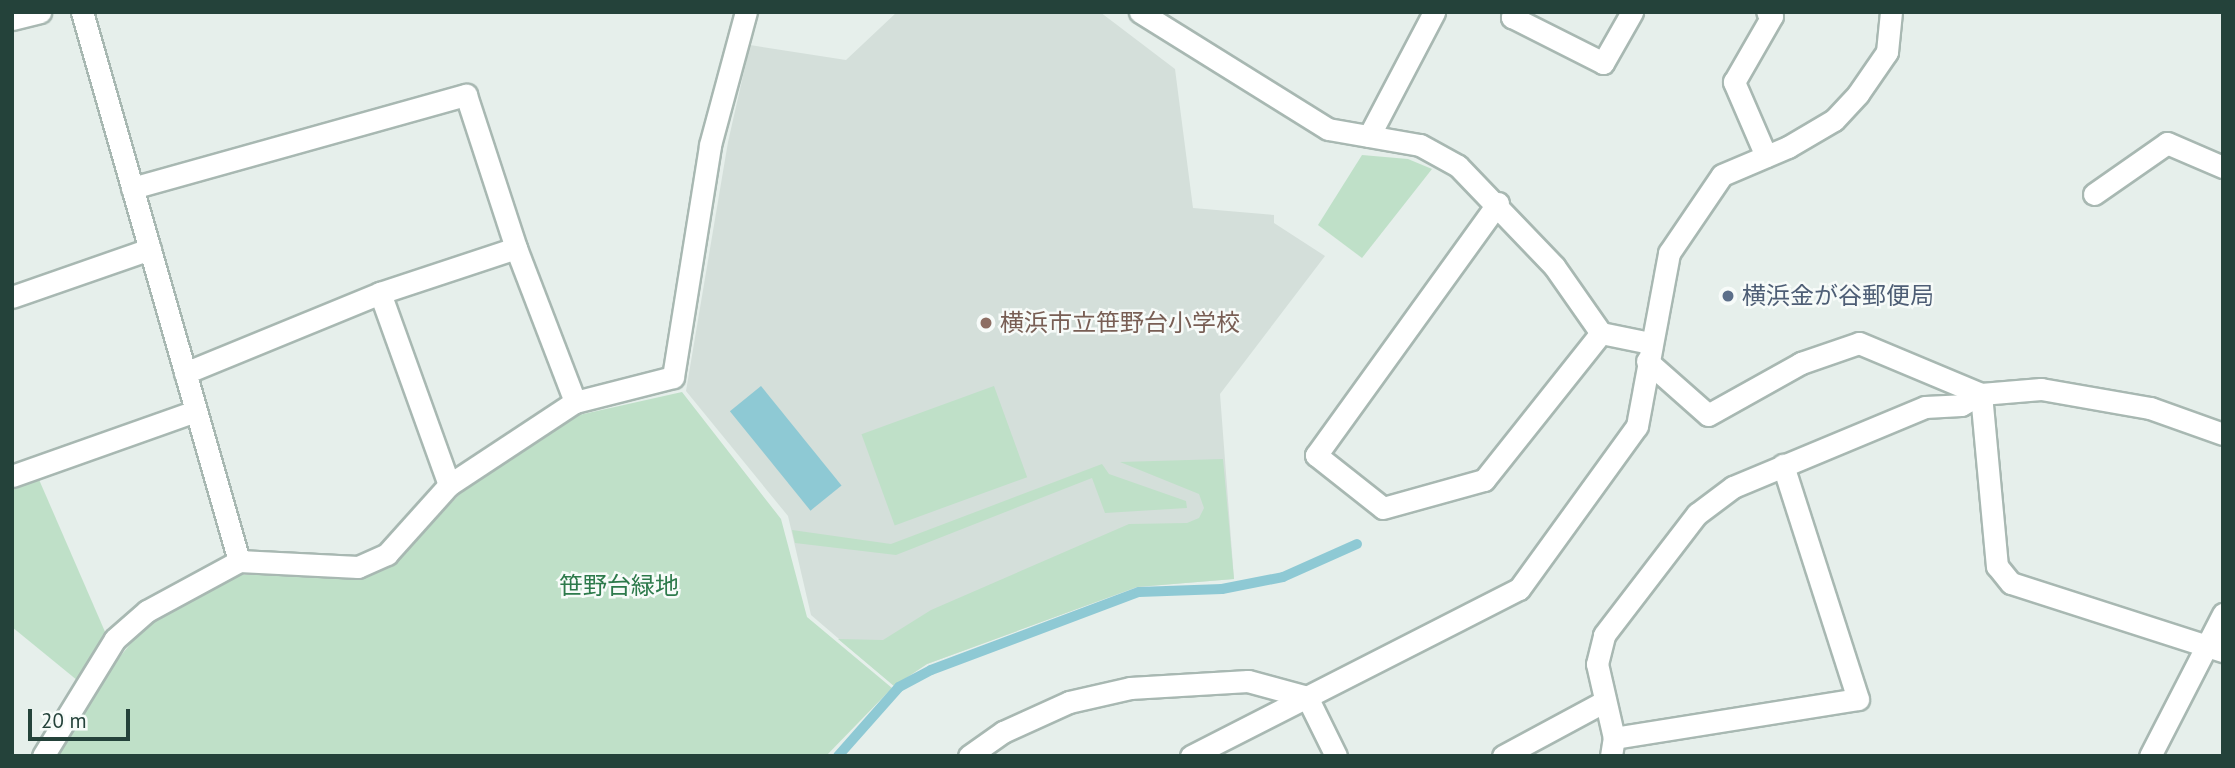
<!DOCTYPE html>
<html>
<head>
<meta charset="utf-8">
<style>
  body { margin:0 }
  #map { position:relative; width:2235px; height:768px; overflow:hidden; background:#e6efeb; font-family:"PT Sans","Noto Sans JP",sans-serif }
  div>[style] { position:absolute }
  .built>* { inset:0; background:#d4dfda }
  .green>* { inset:0; background:#bfe0c8; transform-origin:0 0 }
  .water>* { inset:0; background:#8ec9d4; transform-origin:0 0 }
  .stream>* { height:10px; margin:-5px; padding:0 5px; transform-origin:5px; border-radius:5px; background:#8ec9d4 }
  .roads { filter:drop-shadow(2px 0 #a8b8b2) drop-shadow(-2px 0 #a8b8b2) drop-shadow(0 2px #a8b8b2) drop-shadow(0 -2px #a8b8b2) }
  .minor>* { height:21px; margin:-10.5px; padding:0 10.5px; transform-origin:10.5px; border-radius:10.5px; background:#fff }
  .dots>* { width:19px; height:19px; translate:-50% -50%; box-sizing:border-box; border:4px solid #f7fbf9; border-radius:50% }
  span { translate:-50% -50%; white-space:nowrap; text-align:center; line-height:1.15; -webkit-text-stroke:5px #f7fbf9; paint-order:stroke }
  .service-label { font-size:24px; color:#4e5e75 }
  .left { translate:0 -50%; text-align:left }
  .education-label { font-size:24px; color:#785e54 }
  .park-label { font-size:24px; color:#2d7a4b }
  .frame { position:absolute; inset:0; border:14px solid #24423a; pointer-events:none }
  .scale { position:absolute; left:28px; top:709px; width:102px; height:32px; box-sizing:border-box; border:4px solid #24423a; border-top:0; padding-left:9px; font-size:21px; line-height:24px; white-space:nowrap; color:#24423a; -webkit-text-stroke:5px #f7fbf9; paint-order:stroke }
</style>
</head>
<body>
<div id="map">
  <div class="built">
    <i style="clip-path:polygon(897px 12px,1100px 12px,1175px 69px,1193px 208px,1274px 215px,1274px 223px,1325px 256px,1220px 394px,1234px 579px,1137px 587px,927px 664px,894px 686px,811px 615px,788px 516px,686px 391px,728px 142px,750px 45px,846px 60px)"></i>
  </div>
  <div class="green">
    <i style="clip-path:polygon(1362px 155px,1408px 159px,1432px 169px,1362px 258px,1318px 225px)"></i>
    <i style="left:994px;top:386px;width:97px;height:141px;rotate:70deg"></i>
    <i style="clip-path:polygon(682px 392px,781px 519px,807px 617px,892px 688px,826px 756px,52px 756px,88px 696px,153px 616px,239px 575px,354px 575px,396px 559px,476px 478px,570px 417px)"></i>
    <i style="clip-path:polygon(1223px 459px,1234px 579px,1137px 587px,927px 664px,894px 686px,838px 639px,883px 640px,931px 610px,1129px 524px,1187px 523px,1199px 518px,1204px 508px,1199px 494px,1120px 462px)"></i>
    <i style="clip-path:polygon(1102px 464px,1109px 474px,1186px 501px,1187px 508px,1105px 513px,1092px 478px,896px 555px,795px 543px,792px 530px,891px 544px)"></i>
    <i style="clip-path:polygon(37px 475px,106px 634px,83px 685px,12px 627px,12px 484px)"></i>
  </div>
  <div class="water">
    <i style="left:761px;top:386px;width:128px;height:40px;rotate:51deg"></i>
  </div>
  <div class="stream">
    <i style="left:838px;top:756px;width:92px;rotate:-48.5deg"></i>
    <i style="left:899px;top:687px;width:36px;rotate:-28deg"></i>
    <i style="left:931px;top:670px;width:222px;rotate:-20.6deg"></i>
    <i style="left:1139px;top:592px;width:83px;rotate:-2.1deg"></i>
    <i style="left:1222px;top:589px;width:62px;rotate:-11.1deg"></i>
    <i style="left:1283px;top:577px;width:81px;rotate:-24deg"></i>
  </div>
  <div class="roads">
    <div class="minor">
      <i style="left:82px;top:12px;width:571px;rotate:74.04deg"></i>
      <i style="left:1140px;top:12px;width:221px;rotate:31.9deg"></i>
      <i style="left:1328px;top:129px;width:93px;rotate:9.9deg"></i>
      <i style="left:1420px;top:145px;width:43px;rotate:28.9deg"></i>
      <i style="left:1458px;top:166px;width:139px;rotate:46.2deg"></i>
      <i style="left:1554px;top:266px;width:82px;rotate:55deg"></i>
      <i style="left:1601px;top:333px;width:50px;rotate:11.5deg"></i>
      <i style="left:1515px;top:12px;width:6px;rotate:121deg"></i>
      <i style="left:1512px;top:17px;width:102px;rotate:26.8deg"></i>
      <i style="left:1603px;top:63px;width:59px;rotate:-60.4deg"></i>
      <i style="left:12px;top:19px;width:29px;rotate:-14deg"></i>
      <i style="left:1369px;top:136px;width:140px;rotate:-62.3deg"></i>
      <i style="left:1766px;top:156px;width:81px;rotate:-113.4deg"></i>
      <i style="left:1734px;top:82px;width:76px;rotate:-60.1deg"></i>
      <i style="left:1772px;top:16px;width:6px;rotate:-141deg"></i>
      <i style="left:132px;top:188px;width:347px;rotate:-15.6deg"></i>
      <i style="left:466px;top:95px;width:161px;rotate:71.9deg"></i>
      <i style="left:516px;top:248px;width:165px;rotate:69deg"></i>
      <i style="left:2094px;top:194px;width:89px;rotate:-34.9deg"></i>
      <i style="left:2167px;top:143px;width:61px;rotate:23.2deg"></i>
      <i style="left:1498px;top:203px;width:311px;rotate:125.8deg"></i>
      <i style="left:1316px;top:455px;width:85px;rotate:38.3deg"></i>
      <i style="left:1383px;top:508px;width:105px;rotate:-15.5deg"></i>
      <i style="left:1484px;top:480px;width:188px;rotate:-51.5deg"></i>
      <i style="left:380px;top:293px;width:204px;rotate:70.2deg"></i>
      <i style="left:12px;top:297px;width:146px;rotate:-19.2deg"></i>
      <i style="left:1647px;top:361px;width:81px;rotate:41.5deg"></i>
      <i style="left:1708px;top:415px;width:107px;rotate:-29.2deg"></i>
      <i style="left:1801px;top:363px;width:61px;rotate:-19deg"></i>
      <i style="left:1859px;top:343px;width:132px;rotate:22.7deg"></i>
      <i style="left:185px;top:373px;width:211px;rotate:-22.3deg"></i>
      <i style="left:380px;top:293px;width:143px;rotate:-18.3deg"></i>
      <i style="left:1981px;top:394px;width:173px;rotate:84.7deg"></i>
      <i style="left:1997px;top:566px;width:22px;rotate:51deg"></i>
      <i style="left:2011px;top:583px;width:223px;rotate:17.8deg"></i>
      <i style="left:12px;top:476px;width:195px;rotate:-19.5deg"></i>
      <i style="left:1614px;top:738px;width:247px;rotate:-9.1deg"></i>
      <i style="left:1858px;top:699px;width:246px;rotate:-107.8deg"></i>
      <i style="left:43px;top:756px;width:137px;rotate:-58.4deg"></i>
      <i style="left:115px;top:639px;width:43px;rotate:-41.2deg"></i>
      <i style="left:147px;top:611px;width:105px;rotate:-28.5deg"></i>
      <i style="left:239px;top:561px;width:119px;rotate:2.9deg"></i>
      <i style="left:358px;top:567px;width:32px;rotate:-24deg"></i>
      <i style="left:387px;top:554px;width:93px;rotate:-48.1deg"></i>
      <i style="left:449px;top:485px;width:151px;rotate:-33.4deg"></i>
      <i style="left:575px;top:402px;width:101px;rotate:-14.3deg"></i>
      <i style="left:673px;top:377px;width:235px;rotate:-80.9deg"></i>
      <i style="left:710px;top:145px;width:138px;rotate:-74.9deg"></i>
      <i style="left:969px;top:756px;width:42px;rotate:-35.2deg"></i>
      <i style="left:1003px;top:732px;width:72px;rotate:-24.4deg"></i>
      <i style="left:1069px;top:702px;width:63px;rotate:-12.9deg"></i>
      <i style="left:1130px;top:688px;width:118px;rotate:-3.4deg"></i>
      <i style="left:1248px;top:681px;width:61px;rotate:15.2deg"></i>
      <i style="left:1307px;top:697px;width:66px;rotate:63.8deg"></i>
      <i style="left:1191px;top:756px;width:368px;rotate:-27deg"></i>
      <i style="left:1519px;top:589px;width:201px;rotate:-54.1deg"></i>
      <i style="left:1637px;top:426px;width:176px;rotate:-79.5deg"></i>
      <i style="left:1669px;top:253px;width:94px;rotate:-55.8deg"></i>
      <i style="left:1722px;top:175px;width:72px;rotate:-23deg"></i>
      <i style="left:1788px;top:147px;width:53px;rotate:-30.4deg"></i>
      <i style="left:1834px;top:120px;width:35px;rotate:-47deg"></i>
      <i style="left:1858px;top:94px;width:51px;rotate:-55.4deg"></i>
      <i style="left:1887px;top:52px;width:40px;rotate:-84.3deg"></i>
      <i style="left:1503px;top:756px;width:116px;rotate:-28.3deg"></i>
      <i style="left:1611px;top:756px;width:18px;rotate:-81deg"></i>
      <i style="left:1614px;top:738px;width:76px;rotate:-102.9deg"></i>
      <i style="left:1597px;top:664px;width:30px;rotate:-76deg"></i>
      <i style="left:1604px;top:635px;width:153px;rotate:-52.5deg"></i>
      <i style="left:1697px;top:514px;width:45px;rotate:-36.9deg"></i>
      <i style="left:1733px;top:487px;width:208px;rotate:-22.6deg"></i>
      <i style="left:1925px;top:407px;width:36px;rotate:-3deg"></i>
      <i style="left:1961px;top:405px;width:23px;rotate:-29deg"></i>
      <i style="left:1981px;top:394px;width:60px;rotate:-4.8deg"></i>
      <i style="left:2041px;top:389px;width:111px;rotate:9.9deg"></i>
      <i style="left:2150px;top:408px;width:77px;rotate:19.6deg"></i>
      <i style="left:2150px;top:756px;width:160px;rotate:-62.8deg"></i>
    </div>
  </div>
  <div class="dots">
    <i style="left:1728px;top:296px;background:#5c6f8a"></i>
    <i style="left:986px;top:323px;background:#8d6e63"></i>
  </div>
  <div class="service-label">
    <span class="left" style="left:1742px;top:296px">横浜金が谷郵便局</span>
  </div>
  <div class="education-label">
    <span class="left" style="left:1000px;top:323px">横浜市立笹野台小学校</span>
  </div>
  <div class="park-label">
    <span style="left:619px;top:586px">笹野台緑地</span>
  </div>
  <div class="frame"></div>
  <div class="scale">20 m</div>
</div>
</body>
</html>
